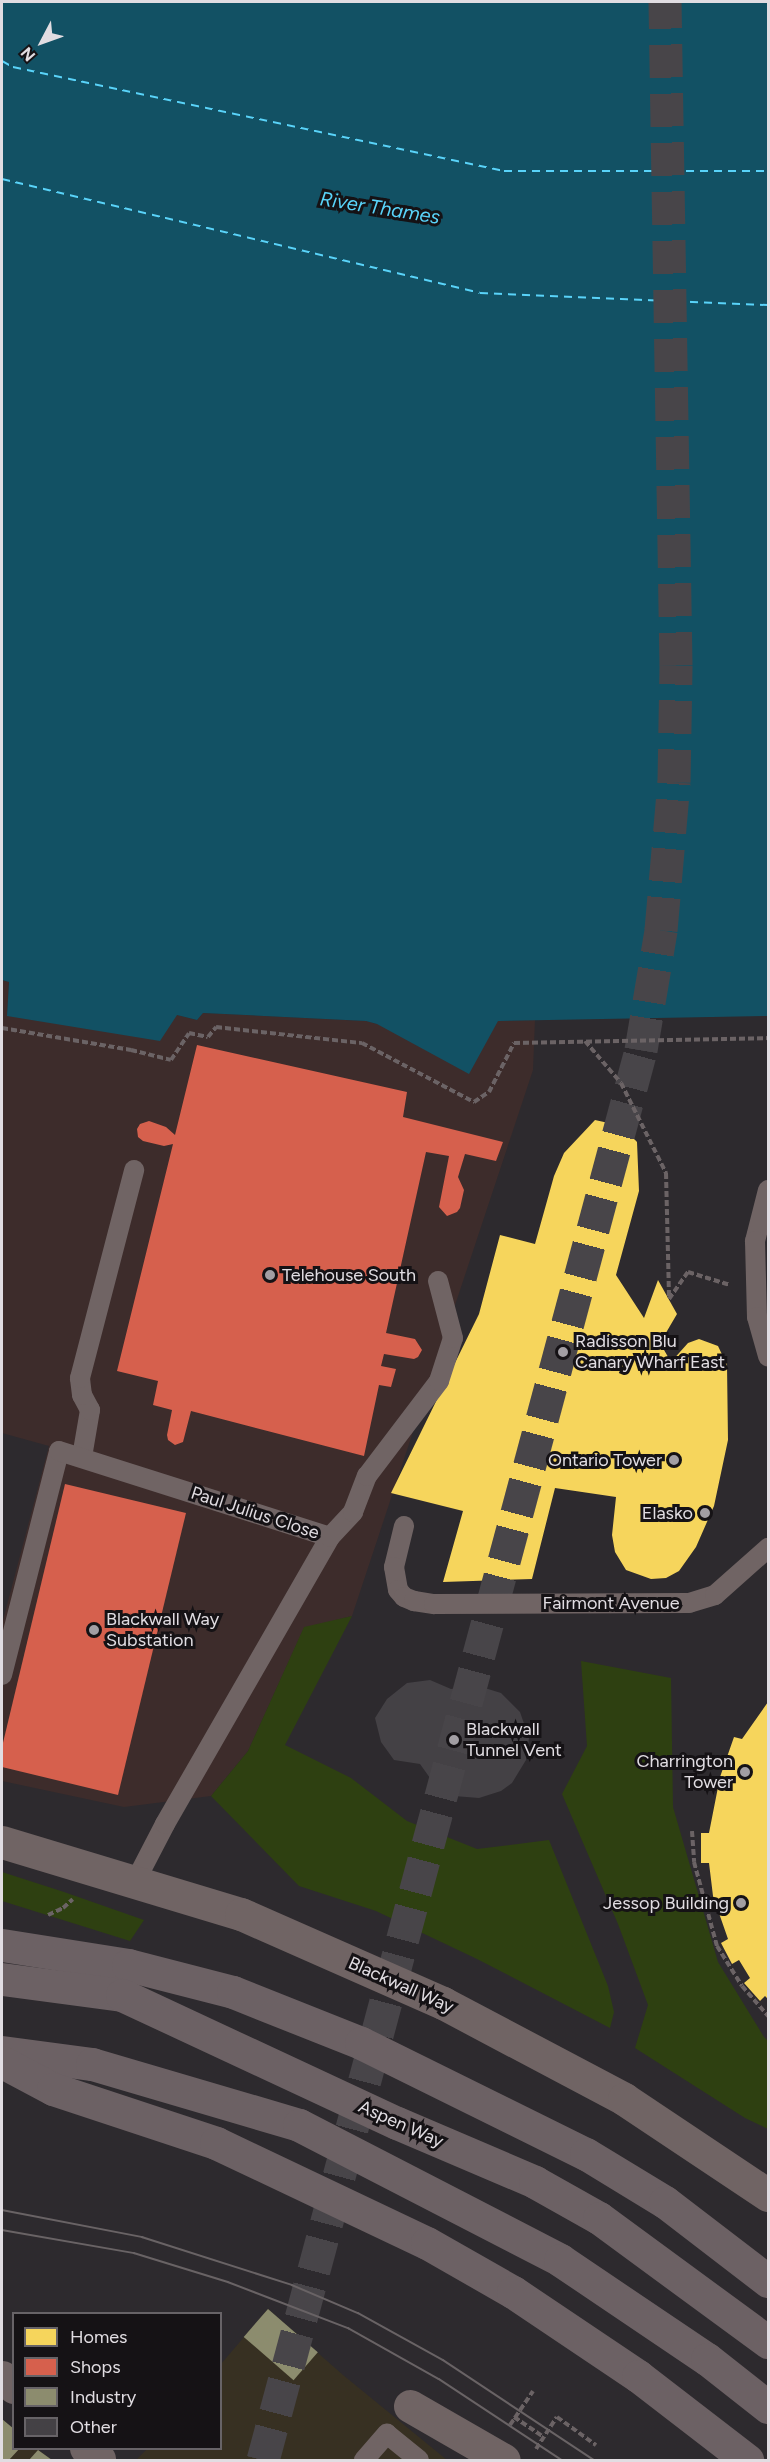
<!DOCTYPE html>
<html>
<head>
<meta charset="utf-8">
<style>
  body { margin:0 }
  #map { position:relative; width:770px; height:2462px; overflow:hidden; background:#2d2a2e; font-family:Figtree,sans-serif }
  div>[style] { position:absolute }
  .commercial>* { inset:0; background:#3d2c2b }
  .industrial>* { inset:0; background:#373022 }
  .green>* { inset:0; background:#2e4011 }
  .water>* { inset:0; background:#125164 }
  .homes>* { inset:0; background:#f6d55c }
  .shops>* { inset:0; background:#d6604d }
  .industry>* { inset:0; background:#8c8c6e; transform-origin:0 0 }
  .ferry>* { height:1.5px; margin-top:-0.75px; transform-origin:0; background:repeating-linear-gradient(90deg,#59d3f9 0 8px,transparent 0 14px) }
  .building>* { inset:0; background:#444145 }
  .highway-tunnel>* { height:33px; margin-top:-16.5px; transform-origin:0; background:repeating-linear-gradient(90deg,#484549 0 33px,transparent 0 49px) }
  .path>* { height:4px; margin-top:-2px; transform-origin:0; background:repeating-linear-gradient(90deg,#6b6365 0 6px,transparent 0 9px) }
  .lane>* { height:20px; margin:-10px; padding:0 10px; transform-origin:10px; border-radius:10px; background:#706464 }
  .street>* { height:33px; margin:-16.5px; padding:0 16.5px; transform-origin:16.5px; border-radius:16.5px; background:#706464 }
  .highway>* { height:33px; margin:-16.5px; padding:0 16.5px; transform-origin:16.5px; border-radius:16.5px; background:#6c6164 }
  .tram>* { height:1.5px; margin:-0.75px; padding:0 0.75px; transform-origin:0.75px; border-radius:0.75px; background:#696365 }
  .dots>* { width:16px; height:16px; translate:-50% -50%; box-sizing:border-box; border:3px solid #151215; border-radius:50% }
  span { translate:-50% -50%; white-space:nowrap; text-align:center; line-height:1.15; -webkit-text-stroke:6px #151215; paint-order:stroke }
  .poi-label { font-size:18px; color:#e1dde2 }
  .left { translate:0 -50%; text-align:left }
  .right { translate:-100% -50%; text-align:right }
  .street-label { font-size:18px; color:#e1dde2 }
  .water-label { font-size:20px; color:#59d3f9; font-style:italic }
  .frame { position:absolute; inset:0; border:3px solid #e1dde2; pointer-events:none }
  .legend { position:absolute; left:12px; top:2312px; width:210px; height:138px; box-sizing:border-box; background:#151215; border:2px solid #676367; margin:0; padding:8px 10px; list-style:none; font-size:18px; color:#e1dde2 }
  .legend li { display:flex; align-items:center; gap:12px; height:30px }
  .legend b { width:30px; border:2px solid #676367 }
  .north { position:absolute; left:12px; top:12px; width:60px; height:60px; -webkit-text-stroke:4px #151215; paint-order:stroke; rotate:229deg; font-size:16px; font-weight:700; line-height:24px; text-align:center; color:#e1dde2 }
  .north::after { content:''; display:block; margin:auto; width:21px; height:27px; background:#e1dde2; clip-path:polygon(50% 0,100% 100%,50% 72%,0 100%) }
</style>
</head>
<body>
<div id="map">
  <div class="commercial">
    <i style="clip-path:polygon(2px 980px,9px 982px,7px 1016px,177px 1015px,197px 1020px,203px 1013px,366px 1021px,377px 1024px,535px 1020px,533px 1070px,352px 1616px,304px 1628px,248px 1751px,211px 1796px,124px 1807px,2px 1781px,2px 1624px,49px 1446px,2px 1433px)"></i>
  </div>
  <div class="industrial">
    <i style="clip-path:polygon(268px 2309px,343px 2375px,447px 2460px,136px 2460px,147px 2449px,220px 2448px,221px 2364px)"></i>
    <i style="clip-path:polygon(2px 2419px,13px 2429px,14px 2448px,37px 2449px,52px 2460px,2px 2460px)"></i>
  </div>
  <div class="green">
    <i style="clip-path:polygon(352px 1616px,285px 1745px,351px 1778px,407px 1821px,477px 1849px,549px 1840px,608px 1986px,614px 2012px,610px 2028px,477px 1959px,376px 1911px,299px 1886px,211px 1796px,248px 1751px,304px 1627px)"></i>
    <i style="clip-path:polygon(581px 1661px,671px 1678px,673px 1807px,718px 1962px,764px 2037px,768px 2041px,768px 2129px,745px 2118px,635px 2048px,648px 2005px,618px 1924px,562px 1794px,587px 1746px)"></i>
    <i style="clip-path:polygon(2px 1872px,64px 1892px,144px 1920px,130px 1941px,2px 1901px)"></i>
  </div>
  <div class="water">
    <i style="clip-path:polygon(2px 2px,768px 2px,768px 1016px,498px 1021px,469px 1074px,377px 1024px,366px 1021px,203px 1013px,197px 1020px,177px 1015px,160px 1041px,7px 1016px,9px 982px,2px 980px)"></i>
  </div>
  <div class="homes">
    <i style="clip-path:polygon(595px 1120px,622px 1126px,637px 1142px,639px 1191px,616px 1275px,644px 1318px,658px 1280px,677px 1314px,660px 1343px,671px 1362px,688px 1343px,699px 1339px,718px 1346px,727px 1365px,728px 1440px,714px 1506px,696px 1547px,679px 1571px,666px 1578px,651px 1579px,626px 1570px,615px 1552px,612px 1535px,616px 1497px,555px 1488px,532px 1579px,443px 1582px,463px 1511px,391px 1493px,479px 1314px,500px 1235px,535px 1244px,554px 1176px,564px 1153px)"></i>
    <i style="clip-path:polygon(768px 1702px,768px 1999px,765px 1996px,760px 2001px,744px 1983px,750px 1978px,739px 1960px,732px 1964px,721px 1943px,728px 1939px,713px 1896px,709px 1863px,701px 1863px,701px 1833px,709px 1833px,720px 1777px,734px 1737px,742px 1739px)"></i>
  </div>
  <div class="shops">
    <i style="clip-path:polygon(197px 1045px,407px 1092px,403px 1117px,503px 1142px,496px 1161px,465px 1154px,458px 1177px,464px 1190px,460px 1208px,457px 1212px,447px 1216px,439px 1207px,449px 1156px,426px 1152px,386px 1333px,415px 1339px,422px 1350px,418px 1357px,414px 1359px,384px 1354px,381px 1366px,396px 1369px,391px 1387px,379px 1385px,364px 1456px,191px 1411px,183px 1442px,175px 1445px,168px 1440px,167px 1435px,172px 1410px,153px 1405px,158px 1381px,117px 1371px,173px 1144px,164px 1146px,143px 1141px,138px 1137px,137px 1129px,140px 1124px,149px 1121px,166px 1127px,175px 1135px)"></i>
    <i style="clip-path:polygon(65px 1484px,186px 1513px,118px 1795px,2px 1767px,2px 1747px)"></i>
  </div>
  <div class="industry">
    <i style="left:268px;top:2309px;width:66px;height:37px;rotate:41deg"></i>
    <i style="clip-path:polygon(2px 2419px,14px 2429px,14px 2448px,20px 2448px,9px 2460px,2px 2460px)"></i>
    <i style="clip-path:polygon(38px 2450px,52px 2460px,29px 2460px)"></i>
  </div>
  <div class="ferry">
    <i style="left:2px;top:61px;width:13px;rotate:29deg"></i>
    <i style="left:13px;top:67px;width:502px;rotate:11.96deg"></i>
    <i style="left:504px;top:171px;width:264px"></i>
    <i style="left:2px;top:179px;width:491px;rotate:13.4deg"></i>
    <i style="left:480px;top:293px;width:288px;rotate:2.4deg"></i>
  </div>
  <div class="building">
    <i style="clip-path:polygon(430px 1680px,451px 1689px,475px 1685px,501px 1693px,520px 1712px,529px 1738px,526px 1760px,512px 1783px,501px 1791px,479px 1798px,454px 1796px,435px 1785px,420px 1764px,394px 1760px,381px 1742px,375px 1718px,387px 1699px,407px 1683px)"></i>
  </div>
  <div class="highway-tunnel">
    <i style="left:263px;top:2460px;width:1460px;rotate:-74.99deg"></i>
    <i style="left:641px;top:1050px;width:122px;rotate:-80.5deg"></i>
    <i style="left:661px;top:930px;width:149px;rotate:-85deg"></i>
    <i style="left:674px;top:782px;width:117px;rotate:-89deg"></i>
    <i style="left:676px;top:665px;width:663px;rotate:-90.95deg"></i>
  </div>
  <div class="path">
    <i style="left:2px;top:1028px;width:131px;rotate:9.7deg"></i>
    <i style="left:131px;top:1050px;width:41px;rotate:14deg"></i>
    <i style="left:171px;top:1060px;width:32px;rotate:-56deg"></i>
    <i style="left:189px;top:1033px;width:19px;rotate:12deg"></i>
    <i style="left:208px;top:1037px;width:13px;rotate:-51deg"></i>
    <i style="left:216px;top:1027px;width:147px;rotate:6.3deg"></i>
    <i style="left:362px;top:1043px;width:127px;rotate:27.8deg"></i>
    <i style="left:474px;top:1102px;width:18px;rotate:-34deg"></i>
    <i style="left:489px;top:1092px;width:55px;rotate:-63deg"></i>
    <i style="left:514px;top:1043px;width:254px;rotate:-1.1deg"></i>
    <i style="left:585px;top:1041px;width:55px;rotate:49.4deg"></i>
    <i style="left:621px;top:1083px;width:101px;rotate:63.4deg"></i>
    <i style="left:666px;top:1173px;width:126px;rotate:88.6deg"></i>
    <i style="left:669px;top:1299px;width:33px;rotate:-55deg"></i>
    <i style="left:688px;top:1272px;width:44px;rotate:17.2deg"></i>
    <i style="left:692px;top:1831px;width:31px;rotate:86deg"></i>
    <i style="left:694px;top:1862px;width:87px;rotate:74.7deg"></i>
    <i style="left:717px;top:1946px;width:47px;rotate:58deg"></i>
    <i style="left:742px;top:1986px;width:40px;rotate:49deg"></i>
    <i style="left:48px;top:1915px;width:17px;rotate:-25deg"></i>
    <i style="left:63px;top:1908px;width:13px;rotate:-42deg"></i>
    <i style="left:514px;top:2417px;width:36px;rotate:34deg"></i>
    <i style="left:510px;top:2425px;width:41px;rotate:-55.9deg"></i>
    <i style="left:536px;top:2449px;width:38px;rotate:-57deg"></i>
    <i style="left:557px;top:2417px;width:48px;rotate:35.7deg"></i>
  </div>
  <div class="lane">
    <i style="left:768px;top:1190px;width:53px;rotate:104.3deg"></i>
    <i style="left:755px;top:1241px;width:76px;rotate:88.5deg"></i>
    <i style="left:757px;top:1317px;width:41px;rotate:74.2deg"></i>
    <i style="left:82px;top:1457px;width:48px;rotate:-80.3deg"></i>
    <i style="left:90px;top:1410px;width:17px;rotate:-118deg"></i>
    <i style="left:82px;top:1395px;width:17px;rotate:-97deg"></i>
    <i style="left:80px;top:1378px;width:215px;rotate:-75.4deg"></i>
    <i style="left:404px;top:1526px;width:42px;rotate:103.7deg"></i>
    <i style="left:394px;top:1567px;width:23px;rotate:80deg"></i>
    <i style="left:398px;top:1590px;width:9px;rotate:49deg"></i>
    <i style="left:404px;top:1597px;width:11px;rotate:22deg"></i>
    <i style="left:414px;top:1601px;width:20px;rotate:9deg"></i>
    <i style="left:434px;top:1604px;width:255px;rotate:-0.2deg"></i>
    <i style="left:689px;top:1603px;width:27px;rotate:-17deg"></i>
    <i style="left:715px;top:1595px;width:71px;rotate:-41.6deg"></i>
    <i style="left:2px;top:1675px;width:231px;rotate:-75.7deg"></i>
    <i style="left:59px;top:1451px;width:284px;rotate:17.6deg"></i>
    <i style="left:136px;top:1880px;width:63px;rotate:-62.6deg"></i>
    <i style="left:165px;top:1824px;width:331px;rotate:-60.1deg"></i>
    <i style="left:330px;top:1537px;width:34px;rotate:-47deg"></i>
    <i style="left:353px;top:1512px;width:39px;rotate:-69deg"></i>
    <i style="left:367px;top:1476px;width:119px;rotate:-52.8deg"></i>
    <i style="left:439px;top:1381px;width:45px;rotate:-72deg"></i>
    <i style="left:453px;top:1338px;width:59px;rotate:-104.7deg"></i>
    <i style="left:364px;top:2460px;width:35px;rotate:-49deg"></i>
    <i style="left:387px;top:2434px;width:41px;rotate:39.1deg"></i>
  </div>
  <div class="street">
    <i style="left:2px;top:1842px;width:250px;rotate:16.8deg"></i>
    <i style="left:241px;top:1914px;width:221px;rotate:23.8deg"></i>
    <i style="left:443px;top:2003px;width:205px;rotate:27.9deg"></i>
    <i style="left:624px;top:2099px;width:173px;rotate:33.7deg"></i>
    <i style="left:2px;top:2377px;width:16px;rotate:40deg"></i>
    <i style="left:410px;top:2406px;width:108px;rotate:29.9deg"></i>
    <i style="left:86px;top:2448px;width:17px;rotate:40deg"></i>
  </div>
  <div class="highway">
    <i style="left:2px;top:1945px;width:128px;rotate:9deg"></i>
    <i style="left:128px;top:1965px;width:108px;rotate:14.4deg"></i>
    <i style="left:233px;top:1992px;width:138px;rotate:21.7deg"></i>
    <i style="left:361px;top:2043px;width:251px;rotate:26.3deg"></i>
    <i style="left:586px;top:2154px;width:92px;rotate:31.3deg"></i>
    <i style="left:665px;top:2202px;width:130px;rotate:37.5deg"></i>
    <i style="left:2px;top:1979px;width:121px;rotate:7.6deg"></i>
    <i style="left:122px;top:1995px;width:303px;rotate:25deg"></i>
    <i style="left:397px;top:2123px;width:150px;rotate:23.1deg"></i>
    <i style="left:535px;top:2182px;width:73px;rotate:29.4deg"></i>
    <i style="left:599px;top:2218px;width:210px;rotate:36.3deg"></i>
    <i style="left:2px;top:2052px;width:91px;rotate:7.6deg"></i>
    <i style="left:92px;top:2064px;width:216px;rotate:16.4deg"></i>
    <i style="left:299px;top:2125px;width:294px;rotate:27.3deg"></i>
    <i style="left:560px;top:2260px;width:177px;rotate:34deg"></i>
    <i style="left:707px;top:2359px;width:78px;rotate:38.2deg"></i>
    <i style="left:2px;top:2062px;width:58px;rotate:27.9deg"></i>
    <i style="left:53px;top:2089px;width:172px;rotate:18.3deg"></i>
    <i style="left:216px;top:2143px;width:233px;rotate:25.4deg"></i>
    <i style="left:427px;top:2243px;width:99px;rotate:29.7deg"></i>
    <i style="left:513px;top:2292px;width:151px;rotate:33.9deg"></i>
    <i style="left:638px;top:2376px;width:138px;rotate:37.6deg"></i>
  </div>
  <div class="tram">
    <i style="left:2px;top:2210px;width:143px;rotate:10.9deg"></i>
    <i style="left:142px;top:2237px;width:157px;rotate:17.7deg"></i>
    <i style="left:292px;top:2285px;width:72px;rotate:23deg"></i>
    <i style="left:358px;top:2313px;width:97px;rotate:28.9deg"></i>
    <i style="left:443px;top:2360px;width:181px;rotate:33.5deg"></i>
    <i style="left:2px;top:2230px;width:134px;rotate:9.9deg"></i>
    <i style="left:134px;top:2253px;width:98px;rotate:17.1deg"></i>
    <i style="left:228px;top:2282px;width:129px;rotate:21deg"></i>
    <i style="left:348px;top:2328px;width:104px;rotate:29.3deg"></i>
    <i style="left:439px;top:2379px;width:147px;rotate:33.4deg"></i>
  </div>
  <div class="dots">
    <i style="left:270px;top:1275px;background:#a29ea3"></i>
    <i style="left:563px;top:1352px;background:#a29ea3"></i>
    <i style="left:674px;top:1460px;background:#a29ea3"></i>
    <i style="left:705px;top:1513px;background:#a29ea3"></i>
    <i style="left:94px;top:1630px;background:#a29ea3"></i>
    <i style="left:454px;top:1740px;background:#a29ea3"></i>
    <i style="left:745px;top:1772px;background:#a29ea3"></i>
    <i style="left:741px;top:1903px;background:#a29ea3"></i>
  </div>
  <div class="poi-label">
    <span class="left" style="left:282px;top:1275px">Telehouse South</span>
    <span class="left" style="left:575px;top:1352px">Radisson Blu<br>Canary Wharf East</span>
    <span class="right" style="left:662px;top:1460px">Ontario Tower</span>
    <span class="right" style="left:693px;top:1513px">Elasko</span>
    <span class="left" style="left:106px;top:1630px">Blackwall Way<br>Substation</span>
    <span class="left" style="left:466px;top:1740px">Blackwall<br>Tunnel Vent</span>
    <span class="right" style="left:733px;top:1772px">Charrington<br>Tower</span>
    <span class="right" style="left:729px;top:1903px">Jessop Building</span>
  </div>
  <div class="street-label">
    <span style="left:255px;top:1513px;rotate:18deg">Paul Julius Close</span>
    <span style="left:611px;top:1603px">Fairmont Avenue</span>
    <span style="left:401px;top:1985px;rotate:24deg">Blackwall Way</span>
    <span style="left:401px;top:2124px;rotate:24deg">Aspen Way</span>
  </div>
  <div class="water-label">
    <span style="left:380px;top:208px;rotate:9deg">River Thames</span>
  </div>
  <div class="frame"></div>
  <ul class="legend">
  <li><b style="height:16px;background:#f6d55c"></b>Homes</li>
  <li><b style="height:16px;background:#d6604d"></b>Shops</li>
  <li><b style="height:16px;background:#8c8c6e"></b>Industry</li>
  <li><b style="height:16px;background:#444145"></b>Other</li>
  </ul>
  <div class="north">N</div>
</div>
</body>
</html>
